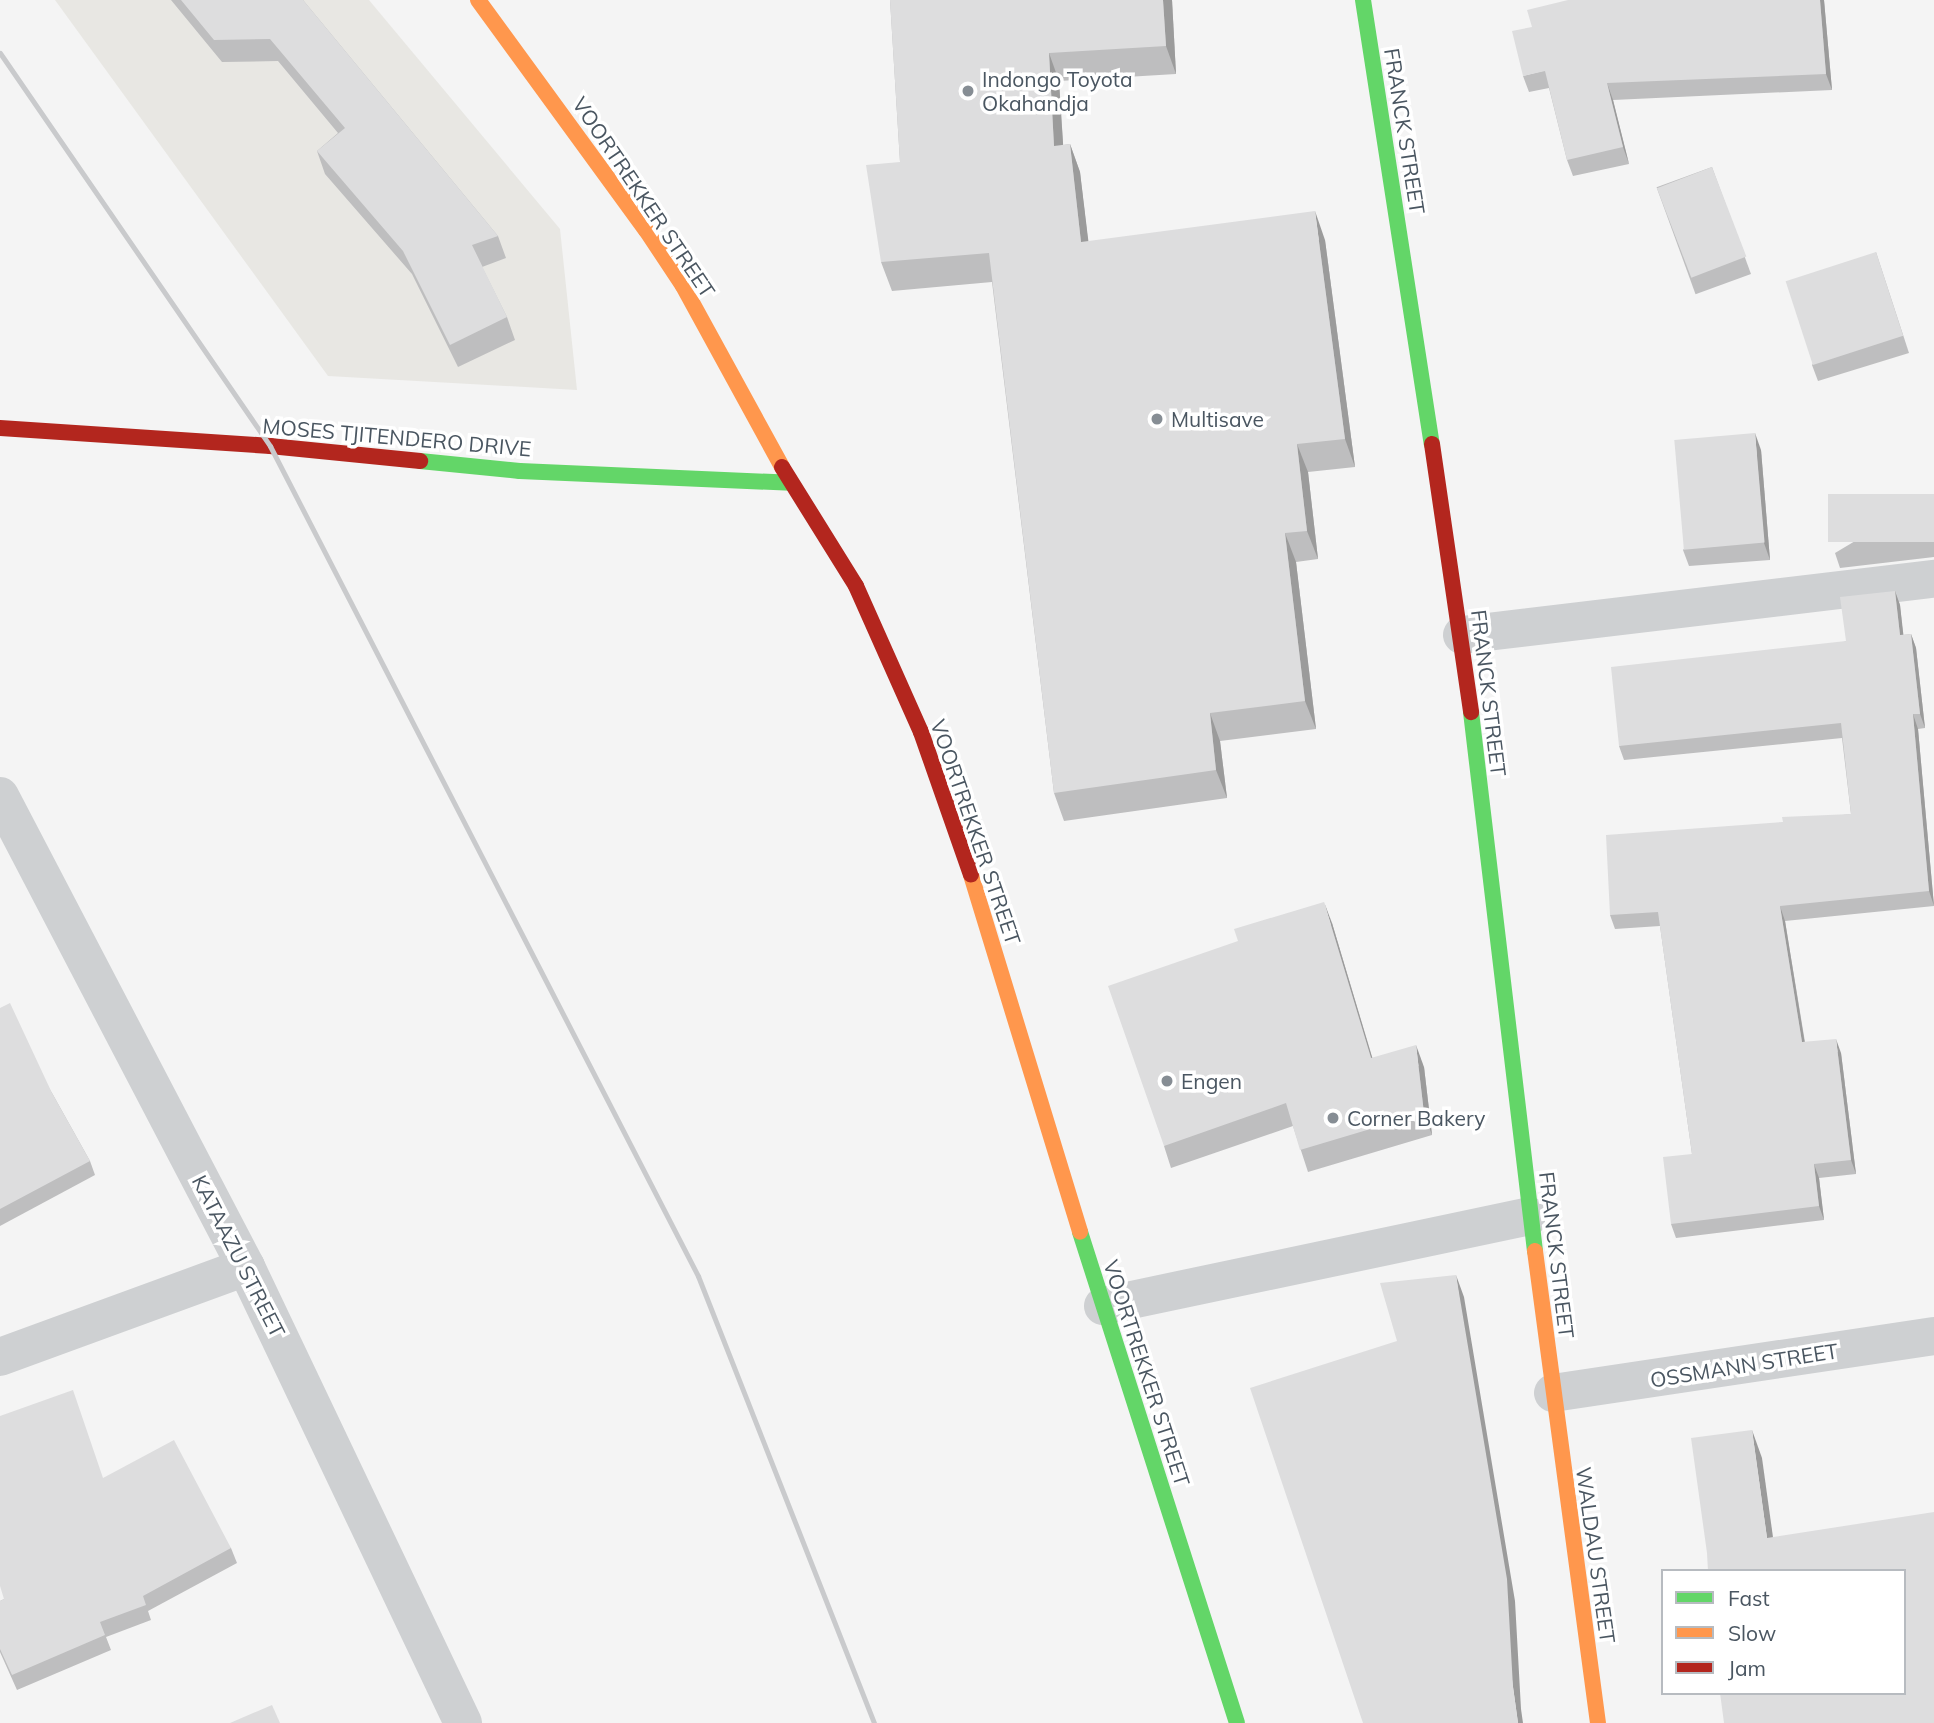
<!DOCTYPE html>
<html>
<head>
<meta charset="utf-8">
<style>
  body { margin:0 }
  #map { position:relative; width:1934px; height:1723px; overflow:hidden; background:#f4f4f4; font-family:Mulish,sans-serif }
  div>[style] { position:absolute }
  .commercial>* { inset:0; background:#e8e7e3 }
  .street>* { height:38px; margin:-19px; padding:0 19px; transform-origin:19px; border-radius:19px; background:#ced0d2 }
  .fast>* { height:16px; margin:-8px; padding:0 8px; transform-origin:8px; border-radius:8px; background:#63d668 }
  .slow>* { height:16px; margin:-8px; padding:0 8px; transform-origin:8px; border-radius:8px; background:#ff974d }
  .jam>* { height:16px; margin:-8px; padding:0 8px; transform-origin:8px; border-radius:8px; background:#b3261e }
  .rail>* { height:5px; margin:-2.5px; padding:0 2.5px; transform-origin:2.5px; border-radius:2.5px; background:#c9cacc }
  .wall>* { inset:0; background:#bebebf; transform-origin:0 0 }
  .shaded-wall>* { inset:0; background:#9b9b9b }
  .building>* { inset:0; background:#ddddde; transform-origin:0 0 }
  .dots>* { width:19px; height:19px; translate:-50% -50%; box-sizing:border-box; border:4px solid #fff; border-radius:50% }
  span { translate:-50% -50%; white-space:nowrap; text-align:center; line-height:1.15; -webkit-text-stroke:7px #fff; paint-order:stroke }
  .poi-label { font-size:21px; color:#4a5661 }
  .left { translate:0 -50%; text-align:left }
  .street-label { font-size:21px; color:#4a5661 }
  .legend { position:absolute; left:1661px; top:1569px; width:245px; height:126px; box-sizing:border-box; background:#fff; border:2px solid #b7bbc0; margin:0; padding:9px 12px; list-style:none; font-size:21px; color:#4a5661 }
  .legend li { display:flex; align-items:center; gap:14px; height:35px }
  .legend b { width:35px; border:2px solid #b7bbc0 }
</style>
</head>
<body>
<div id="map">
  <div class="commercial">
    <i style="clip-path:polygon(55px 0,369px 0,560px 229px,577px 390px,328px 376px)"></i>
  </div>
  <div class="street">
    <i style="left:1462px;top:635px;width:475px;rotate:-6.8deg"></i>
    <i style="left:0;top:796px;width:531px;rotate:62.42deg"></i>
    <i style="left:246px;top:1267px;width:505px;rotate:64.55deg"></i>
    <i style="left:1103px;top:1306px;width:436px;rotate:-11.9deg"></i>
    <i style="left:0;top:1357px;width:262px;rotate:-20.1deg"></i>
    <i style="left:1553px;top:1393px;width:385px;rotate:-8.5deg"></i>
  </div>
  <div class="fast">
    <i style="left:1363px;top:0;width:449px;rotate:81.2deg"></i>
    <i style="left:420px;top:461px;width:100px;rotate:5.7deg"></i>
    <i style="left:520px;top:471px;width:271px;rotate:2.5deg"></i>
    <i style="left:1471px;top:712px;width:543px;rotate:83.23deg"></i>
    <i style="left:1080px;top:1232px;width:515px;rotate:72.27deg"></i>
  </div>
  <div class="slow">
    <i style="left:478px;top:0;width:285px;rotate:53.9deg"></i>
    <i style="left:646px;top:230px;width:67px;rotate:56.5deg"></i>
    <i style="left:683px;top:286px;width:206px;rotate:61.3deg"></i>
    <i style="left:971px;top:875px;width:373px;rotate:73deg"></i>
    <i style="left:1535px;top:1251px;width:476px;rotate:82.4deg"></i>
  </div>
  <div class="jam">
    <i style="left:0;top:428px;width:271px;rotate:3.8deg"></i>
    <i style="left:270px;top:446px;width:151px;rotate:5.7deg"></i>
    <i style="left:1432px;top:444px;width:271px;rotate:81.7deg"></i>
    <i style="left:782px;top:467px;width:140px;rotate:58.1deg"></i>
    <i style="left:856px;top:586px;width:160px;rotate:66deg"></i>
    <i style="left:921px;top:732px;width:151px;rotate:70.7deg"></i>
  </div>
  <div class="rail">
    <i style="left:0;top:53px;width:477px;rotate:55.5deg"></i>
    <i style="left:270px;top:446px;width:934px;rotate:62.72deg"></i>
    <i style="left:698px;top:1276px;width:480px;rotate:68.5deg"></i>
  </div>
  <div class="wall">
    <i style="clip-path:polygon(171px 0,303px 0,498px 236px,506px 258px,482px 267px,507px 317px,515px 340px,458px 367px,412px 274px,325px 174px,317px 151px,338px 133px,278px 61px,222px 62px)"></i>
    <i style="clip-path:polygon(890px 0,1172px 0,1176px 74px,1059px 81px,1063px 145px,1070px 144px,1080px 172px,1088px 241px,1325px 240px,1355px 467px,1308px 472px,1318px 559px,1296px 562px,1316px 729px,1220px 741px,1227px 798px,1064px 821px,1054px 793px,992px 282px,892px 291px,881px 262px,900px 162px)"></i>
    <i style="clip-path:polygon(1824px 0,1832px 90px,1613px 100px,1629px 164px,1573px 176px,1567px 160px,1549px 88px,1529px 92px,1523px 76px)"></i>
    <i style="left:1712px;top:167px;width:114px;height:59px;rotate:70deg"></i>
    <i style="clip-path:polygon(1876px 252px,1909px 353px,1818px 381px,1812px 365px)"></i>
    <i style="clip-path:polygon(1761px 450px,1770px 560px,1689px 566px,1683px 550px)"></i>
    <i style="clip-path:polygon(1934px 494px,1934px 557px,1840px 568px,1835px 553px)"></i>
    <i style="clip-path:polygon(1895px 591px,1900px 605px,1903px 635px,1911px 634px,1916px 648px,1925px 728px,1918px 729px,1934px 906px,1785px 921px,1805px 1042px,1841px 1053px,1856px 1174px,1819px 1178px,1824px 1220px,1676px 1238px,1671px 1224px,1692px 1154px,1660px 926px,1615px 929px,1610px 915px,1783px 822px,1851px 814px,1842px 738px,1624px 760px,1619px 746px,1846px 641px)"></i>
    <i style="clip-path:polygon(1332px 923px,1372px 1058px,1424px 1067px,1432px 1135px,1308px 1172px,1293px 1126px,1171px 1168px,1164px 1146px)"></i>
    <i style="clip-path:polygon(0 1008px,52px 1093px,90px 1161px,95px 1175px,0 1226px)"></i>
    <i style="clip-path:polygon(104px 1478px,231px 1548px,237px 1563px,148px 1611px,151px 1620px,106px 1637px,111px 1650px,17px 1690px,0 1652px,0 1601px,4px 1599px)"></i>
  </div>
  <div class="shaded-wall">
    <i style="clip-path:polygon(1163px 0,1172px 0,1176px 74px,1166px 46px)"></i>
    <i style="clip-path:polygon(1820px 0,1824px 0,1832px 90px,1826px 74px)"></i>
    <i style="clip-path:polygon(1049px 53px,1059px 81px,1065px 174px,1054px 146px)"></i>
    <i style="clip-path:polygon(1607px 83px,1613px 100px,1629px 164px,1623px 147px)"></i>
    <i style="clip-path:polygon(1070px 144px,1080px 172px,1092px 271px,1081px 242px)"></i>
    <i style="clip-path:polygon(1315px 211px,1325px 240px,1355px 467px,1345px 439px)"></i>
    <i style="clip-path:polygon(1755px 433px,1761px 450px,1770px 560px,1764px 543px)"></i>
    <i style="clip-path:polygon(1297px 444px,1308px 472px,1318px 559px,1307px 531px)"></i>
    <i style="clip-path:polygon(1285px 533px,1296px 562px,1316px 729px,1305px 701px)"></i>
    <i style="clip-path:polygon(1895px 591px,1900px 605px,1905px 649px,1900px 635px)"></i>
    <i style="clip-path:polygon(1911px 634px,1916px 648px,1925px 728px,1920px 714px)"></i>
    <i style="clip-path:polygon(1210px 713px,1220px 741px,1227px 798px,1216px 770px)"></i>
    <i style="clip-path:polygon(1913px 714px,1918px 729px,1934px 906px,1929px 891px)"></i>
    <i style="clip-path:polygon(1324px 902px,1332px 923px,1379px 1080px,1371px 1058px)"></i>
    <i style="clip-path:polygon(1780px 906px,1785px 921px,1807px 1057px,1802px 1042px)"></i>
    <i style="clip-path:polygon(1836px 1039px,1841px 1053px,1856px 1174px,1851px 1160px)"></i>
    <i style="clip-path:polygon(1416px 1045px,1424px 1067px,1432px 1135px,1424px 1113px)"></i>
    <i style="clip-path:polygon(1814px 1164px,1819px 1178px,1824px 1220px,1819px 1206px)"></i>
    <i style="clip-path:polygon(1456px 1275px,1464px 1297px,1515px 1601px,1521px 1709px,1523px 1723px,1518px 1723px)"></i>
    <i style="clip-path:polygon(1752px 1430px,1762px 1458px,1777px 1566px,1767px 1538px)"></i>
  </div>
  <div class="building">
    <i style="clip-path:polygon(181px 0,303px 0,498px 236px,472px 245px,507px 317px,450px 345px,403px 251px,317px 151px,345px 128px,270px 39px,214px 40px)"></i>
    <i style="clip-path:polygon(890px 0,1163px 0,1166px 46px,1049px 53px,1054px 146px,1070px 144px,1081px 242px,1315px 211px,1345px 439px,1297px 444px,1307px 531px,1285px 533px,1305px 701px,1210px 713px,1216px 770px,1054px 793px,989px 253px,881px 262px,866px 165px,900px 162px)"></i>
    <i style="clip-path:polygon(1568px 0,1820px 0,1826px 74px,1607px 83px,1623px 147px,1567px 160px,1545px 71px,1523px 76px,1512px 31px,1532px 27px,1527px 10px)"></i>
    <i style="left:1712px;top:167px;width:96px;height:59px;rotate:69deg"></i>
    <i style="left:1876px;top:252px;width:88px;height:95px;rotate:72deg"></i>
    <i style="left:1755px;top:433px;width:110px;height:81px;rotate:85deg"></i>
    <i style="left:1934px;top:494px;width:48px;height:106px;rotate:90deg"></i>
    <i style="clip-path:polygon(1895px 591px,1900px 635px,1911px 634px,1920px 714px,1913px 714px,1929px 891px,1780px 906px,1802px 1042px,1836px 1039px,1851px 1160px,1814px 1164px,1819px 1206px,1671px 1224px,1663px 1157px,1692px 1154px,1658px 912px,1610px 915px,1606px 835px,1783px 822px,1782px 817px,1851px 814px,1841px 723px,1619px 746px,1611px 667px,1846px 641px,1840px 597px)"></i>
    <i style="clip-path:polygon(1324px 902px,1371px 1058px,1416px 1045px,1424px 1113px,1300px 1150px,1286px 1103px,1164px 1146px,1108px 986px,1238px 941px,1234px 929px)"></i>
    <i style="clip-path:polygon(10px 1003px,52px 1093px,90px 1161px,0 1209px,0 1008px)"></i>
    <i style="clip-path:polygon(1456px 1275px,1507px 1579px,1513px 1687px,1518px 1723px,1363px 1723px,1250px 1388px,1397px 1341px,1380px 1283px)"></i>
    <i style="clip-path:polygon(73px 1390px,103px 1478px,174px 1440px,231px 1548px,143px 1596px,146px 1605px,100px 1622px,105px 1635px,12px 1675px,0 1649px,0 1601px,4px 1599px,0 1586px,0 1416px)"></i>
    <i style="clip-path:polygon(1752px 1430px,1767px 1538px,1934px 1512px,1934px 1723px,1724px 1723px,1720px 1693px,1904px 1693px,1904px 1571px,1708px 1571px,1707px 1553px,1691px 1438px)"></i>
    <i style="clip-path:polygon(272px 1705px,280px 1723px,230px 1723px)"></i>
  </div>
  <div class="dots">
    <i style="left:968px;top:91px;background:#868d94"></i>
    <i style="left:1157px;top:419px;background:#868d94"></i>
    <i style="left:1167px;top:1081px;background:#868d94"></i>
    <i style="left:1333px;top:1118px;background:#868d94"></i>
  </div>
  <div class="poi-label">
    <span class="left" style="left:982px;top:91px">Indongo Toyota<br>Okahandja</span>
    <span class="left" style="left:1171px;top:419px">Multisave</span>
    <span class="left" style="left:1181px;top:1081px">Engen</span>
    <span class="left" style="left:1347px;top:1118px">Corner Bakery</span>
  </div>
  <div class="street-label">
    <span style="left:1405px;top:131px;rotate:81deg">FRANCK STREET</span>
    <span style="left:644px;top:197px;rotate:56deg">VOORTREKKER STREET</span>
    <span style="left:397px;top:437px;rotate:5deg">MOSES TJITENDERO DRIVE</span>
    <span style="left:1489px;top:693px;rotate:83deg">FRANCK STREET</span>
    <span style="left:976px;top:832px;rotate:71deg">VOORTREKKER STREET</span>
    <span style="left:1557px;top:1255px;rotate:83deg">FRANCK STREET</span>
    <span style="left:239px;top:1256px;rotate:63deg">KATAAZU STREET</span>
    <span style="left:1744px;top:1365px;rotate:-9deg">OSSMANN STREET</span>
    <span style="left:1147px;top:1373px;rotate:72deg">VOORTREKKER STREET</span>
    <span style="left:1596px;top:1555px;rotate:82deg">WALDAU STREET</span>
  </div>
  <ul class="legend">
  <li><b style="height:9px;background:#63d668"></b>Fast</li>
  <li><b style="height:9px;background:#ff974d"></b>Slow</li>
  <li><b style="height:9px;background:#b3261e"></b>Jam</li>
  </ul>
</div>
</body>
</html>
